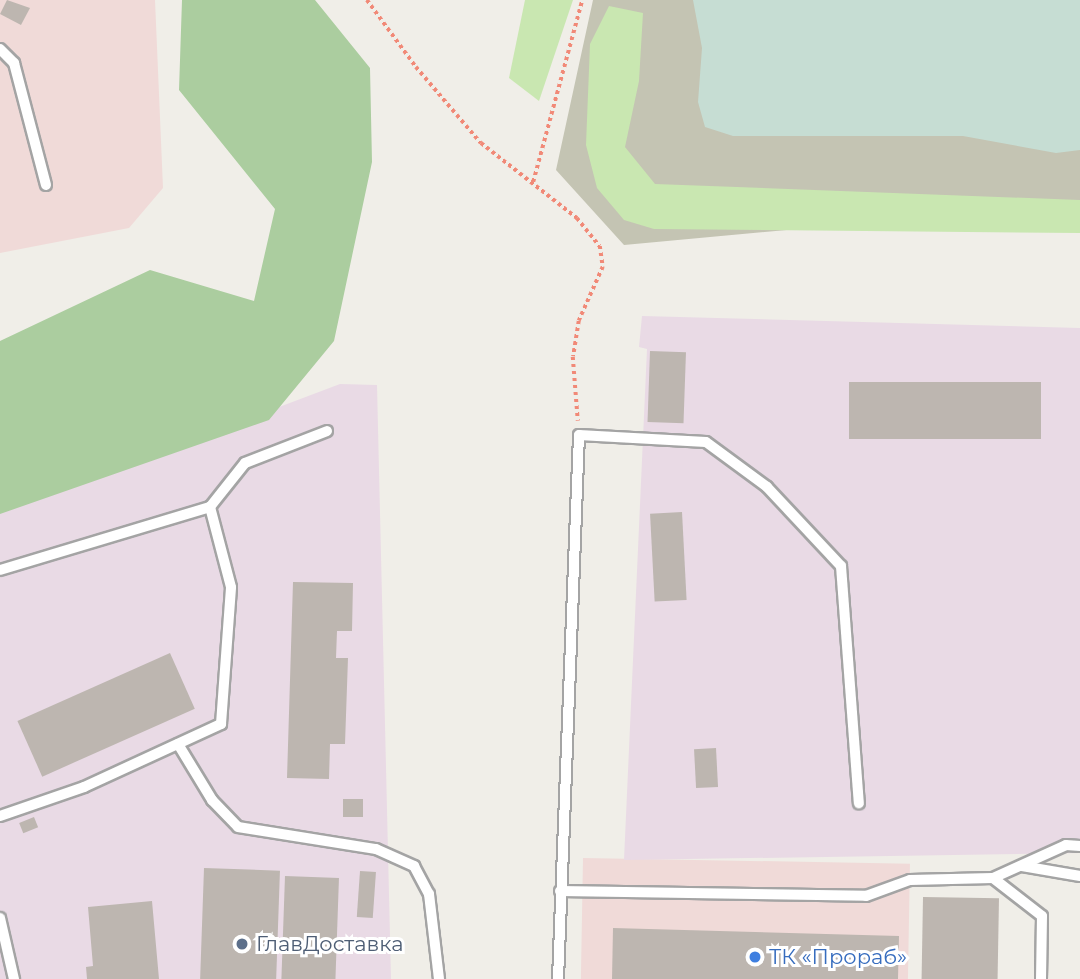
<!DOCTYPE html>
<html>
<head>
<meta charset="utf-8">
<style>
  body { margin:0 }
  #map { position:relative; width:1080px; height:979px; overflow:hidden; background:#f0eee8; font-family:Montserrat,sans-serif }
  div>[style] { position:absolute }
  .commercial>* { inset:0; background:#f0dad8; transform-origin:0 0 }
  .industrial>* { inset:0; background:#e9dae5 }
  .construction>* { inset:0; background:#c4c4b3 }
  .grass>* { inset:0; background:#c9e7b1 }
  .forest>* { inset:0; background:#abcd9f }
  .wetland>* { inset:0; background:#c6ddd3 }
  .building>* { inset:0; background:#bdb6b0; transform-origin:0 0 }
  .path>* { height:3.5px; margin-top:-1.75px; transform-origin:0; background:repeating-linear-gradient(90deg,#f18977 0 3.5px,transparent 0 7px) }
  .roads { filter:drop-shadow(2px 0 #a4a4a4) drop-shadow(-2px 0 #a4a4a4) drop-shadow(0 2px #a4a4a4) drop-shadow(0 -2px #a4a4a4) }
  .service>* { height:10px; margin:-5px; padding:0 5px; transform-origin:5px; border-radius:5px; background:#fff }
  .dots>* { width:19px; height:19px; translate:-50% -50%; box-sizing:border-box; border:4px solid #fff; border-radius:50% }
  span { translate:-50% -50%; white-space:nowrap; text-align:center; line-height:1.15; -webkit-text-stroke:6px #fff; paint-order:stroke }
  .service-label { font-size:21px; color:#4e5e75 }
  .left { translate:0 -50%; text-align:left }
  .shop-label { font-size:21px; color:#366cbe }
</style>
</head>
<body>
<div id="map">
  <div class="commercial">
    <i style="clip-path:polygon(0 0,155px 0,163px 188px,129px 228px,0 253px)"></i>
    <i style="left:583px;top:858px;width:327px;height:121px;rotate:1deg"></i>
  </div>
  <div class="industrial">
    <i style="clip-path:polygon(642px 316px,1080px 328px,1080px 853px,624px 860px,647px 349px,639px 347px)"></i>
    <i style="clip-path:polygon(340px 384px,377px 385px,391px 979px,0 979px,0 512px)"></i>
  </div>
  <div class="construction">
    <i style="clip-path:polygon(593px 0,1080px 0,1080px 223px,950px 215px,624px 245px,556px 170px)"></i>
  </div>
  <div class="grass">
    <i style="clip-path:polygon(525px 0,573px 0,539px 101px,509px 78px)"></i>
    <i style="clip-path:polygon(609px 6px,643px 13px,639px 81px,625px 147px,655px 184px,1080px 200px,1080px 233px,654px 229px,624px 220px,597px 188px,586px 145px,590px 44px)"></i>
  </div>
  <div class="forest">
    <i style="clip-path:polygon(182px 0,315px 0,370px 68px,372px 162px,334px 341px,269px 420px,0 514px,0 341px,150px 270px,254px 301px,275px 209px,179px 90px)"></i>
  </div>
  <div class="wetland">
    <i style="clip-path:polygon(693px 0,1080px 0,1080px 150px,1056px 153px,963px 136px,733px 136px,705px 127px,698px 102px,702px 48px)"></i>
  </div>
  <div class="building">
    <i style="clip-path:polygon(7px 0,30px 8px,21px 25px,0 14px)"></i>
    <i style="left:650px;top:351px;width:36px;height:71px;rotate:2deg"></i>
    <i style="left:849px;top:382px;width:192px;height:57px"></i>
    <i style="left:682px;top:512px;width:88px;height:32px;rotate:87deg"></i>
    <i style="clip-path:polygon(293px 582px,353px 583px,352px 631px,337px 631px,336px 658px,348px 658px,345px 744px,330px 744px,329px 779px,287px 778px)"></i>
    <i style="left:170px;top:653px;width:61px;height:167px;rotate:66deg"></i>
    <i style="left:716px;top:748px;width:39px;height:22px;rotate:87deg"></i>
    <i style="left:343px;top:799px;width:20px;height:18px"></i>
    <i style="left:34px;top:817px;width:11px;height:16px;rotate:68deg"></i>
    <i style="left:204px;top:868px;width:76px;height:111px;rotate:2deg"></i>
    <i style="left:360px;top:871px;width:16px;height:46px;rotate:4deg"></i>
    <i style="left:285px;top:876px;width:54px;height:103px;rotate:2deg"></i>
    <i style="left:923px;top:897px;width:76px;height:82px;rotate:1deg"></i>
    <i style="clip-path:polygon(152px 901px,159px 979px,87px 979px,86px 967px,93px 966px,88px 907px)"></i>
    <i style="clip-path:polygon(613px 928px,899px 936px,898px 979px,612px 979px)"></i>
  </div>
  <div class="path">
    <i style="left:367px;top:0;width:83px;rotate:53.8deg"></i>
    <i style="left:416px;top:67px;width:100px;rotate:49.5deg"></i>
    <i style="left:481px;top:143px;width:122px;rotate:38deg"></i>
    <i style="left:577px;top:218px;width:36px;rotate:51deg"></i>
    <i style="left:600px;top:246px;width:21px;rotate:82deg"></i>
    <i style="left:603px;top:267px;width:59px;rotate:114deg"></i>
    <i style="left:579px;top:321px;width:36px;rotate:99deg"></i>
    <i style="left:573px;top:357px;width:64px;rotate:85.5deg"></i>
    <i style="left:533px;top:182px;width:188px;rotate:-74.9deg"></i>
  </div>
  <div class="roads">
    <div class="service">
      <i style="left:0;top:49px;width:20px;rotate:45deg"></i>
      <i style="left:14px;top:63px;width:126px;rotate:75.3deg"></i>
      <i style="left:0;top:570px;width:219px;rotate:-16.7deg"></i>
      <i style="left:210px;top:507px;width:56px;rotate:-51.5deg"></i>
      <i style="left:245px;top:463px;width:88px;rotate:-21.3deg"></i>
      <i style="left:178px;top:744px;width:66px;rotate:58.7deg"></i>
      <i style="left:212px;top:800px;width:37px;rotate:46deg"></i>
      <i style="left:238px;top:827px;width:140px;rotate:9.1deg"></i>
      <i style="left:376px;top:849px;width:42px;rotate:24.1deg"></i>
      <i style="left:414px;top:866px;width:32px;rotate:62deg"></i>
      <i style="left:429px;top:894px;width:86px;rotate:83.3deg"></i>
      <i style="left:0;top:816px;width:89px;rotate:-19deg"></i>
      <i style="left:84px;top:787px;width:151px;rotate:-24.7deg"></i>
      <i style="left:221px;top:724px;width:137px;rotate:-85.8deg"></i>
      <i style="left:231px;top:587px;width:83px;rotate:-104.7deg"></i>
      <i style="left:1022px;top:866px;width:59px;rotate:9.8deg"></i>
      <i style="left:993px;top:878px;width:62px;rotate:37.8deg"></i>
      <i style="left:1042px;top:916px;width:63px;rotate:90.9deg"></i>
      <i style="left:560px;top:891px;width:306px;rotate:0.9deg"></i>
      <i style="left:866px;top:896px;width:47px;rotate:-20deg"></i>
      <i style="left:910px;top:880px;width:83px;rotate:-1.4deg"></i>
      <i style="left:993px;top:878px;width:80px;rotate:-24.3deg"></i>
      <i style="left:1066px;top:845px;width:14px;rotate:4deg"></i>
      <i style="left:0;top:918px;width:63px;rotate:77.1deg"></i>
      <i style="left:558px;top:979px;width:544px;rotate:-87.79deg"></i>
      <i style="left:579px;top:435px;width:127px;rotate:3.2deg"></i>
      <i style="left:706px;top:442px;width:76px;rotate:36.4deg"></i>
      <i style="left:767px;top:487px;width:108px;rotate:46.9deg"></i>
      <i style="left:841px;top:566px;width:238px;rotate:85.7deg"></i>
    </div>
  </div>
  <div class="dots">
    <i style="left:242px;top:944px;background:#5c6f8a"></i>
    <i style="left:755px;top:957px;background:#3f7fe0"></i>
  </div>
  <div class="service-label">
    <span class="left" style="left:256px;top:944px">ГлавДоставка</span>
  </div>
  <div class="shop-label">
    <span class="left" style="left:769px;top:957px">ТК «Прораб»</span>
  </div>
</div>
</body>
</html>
